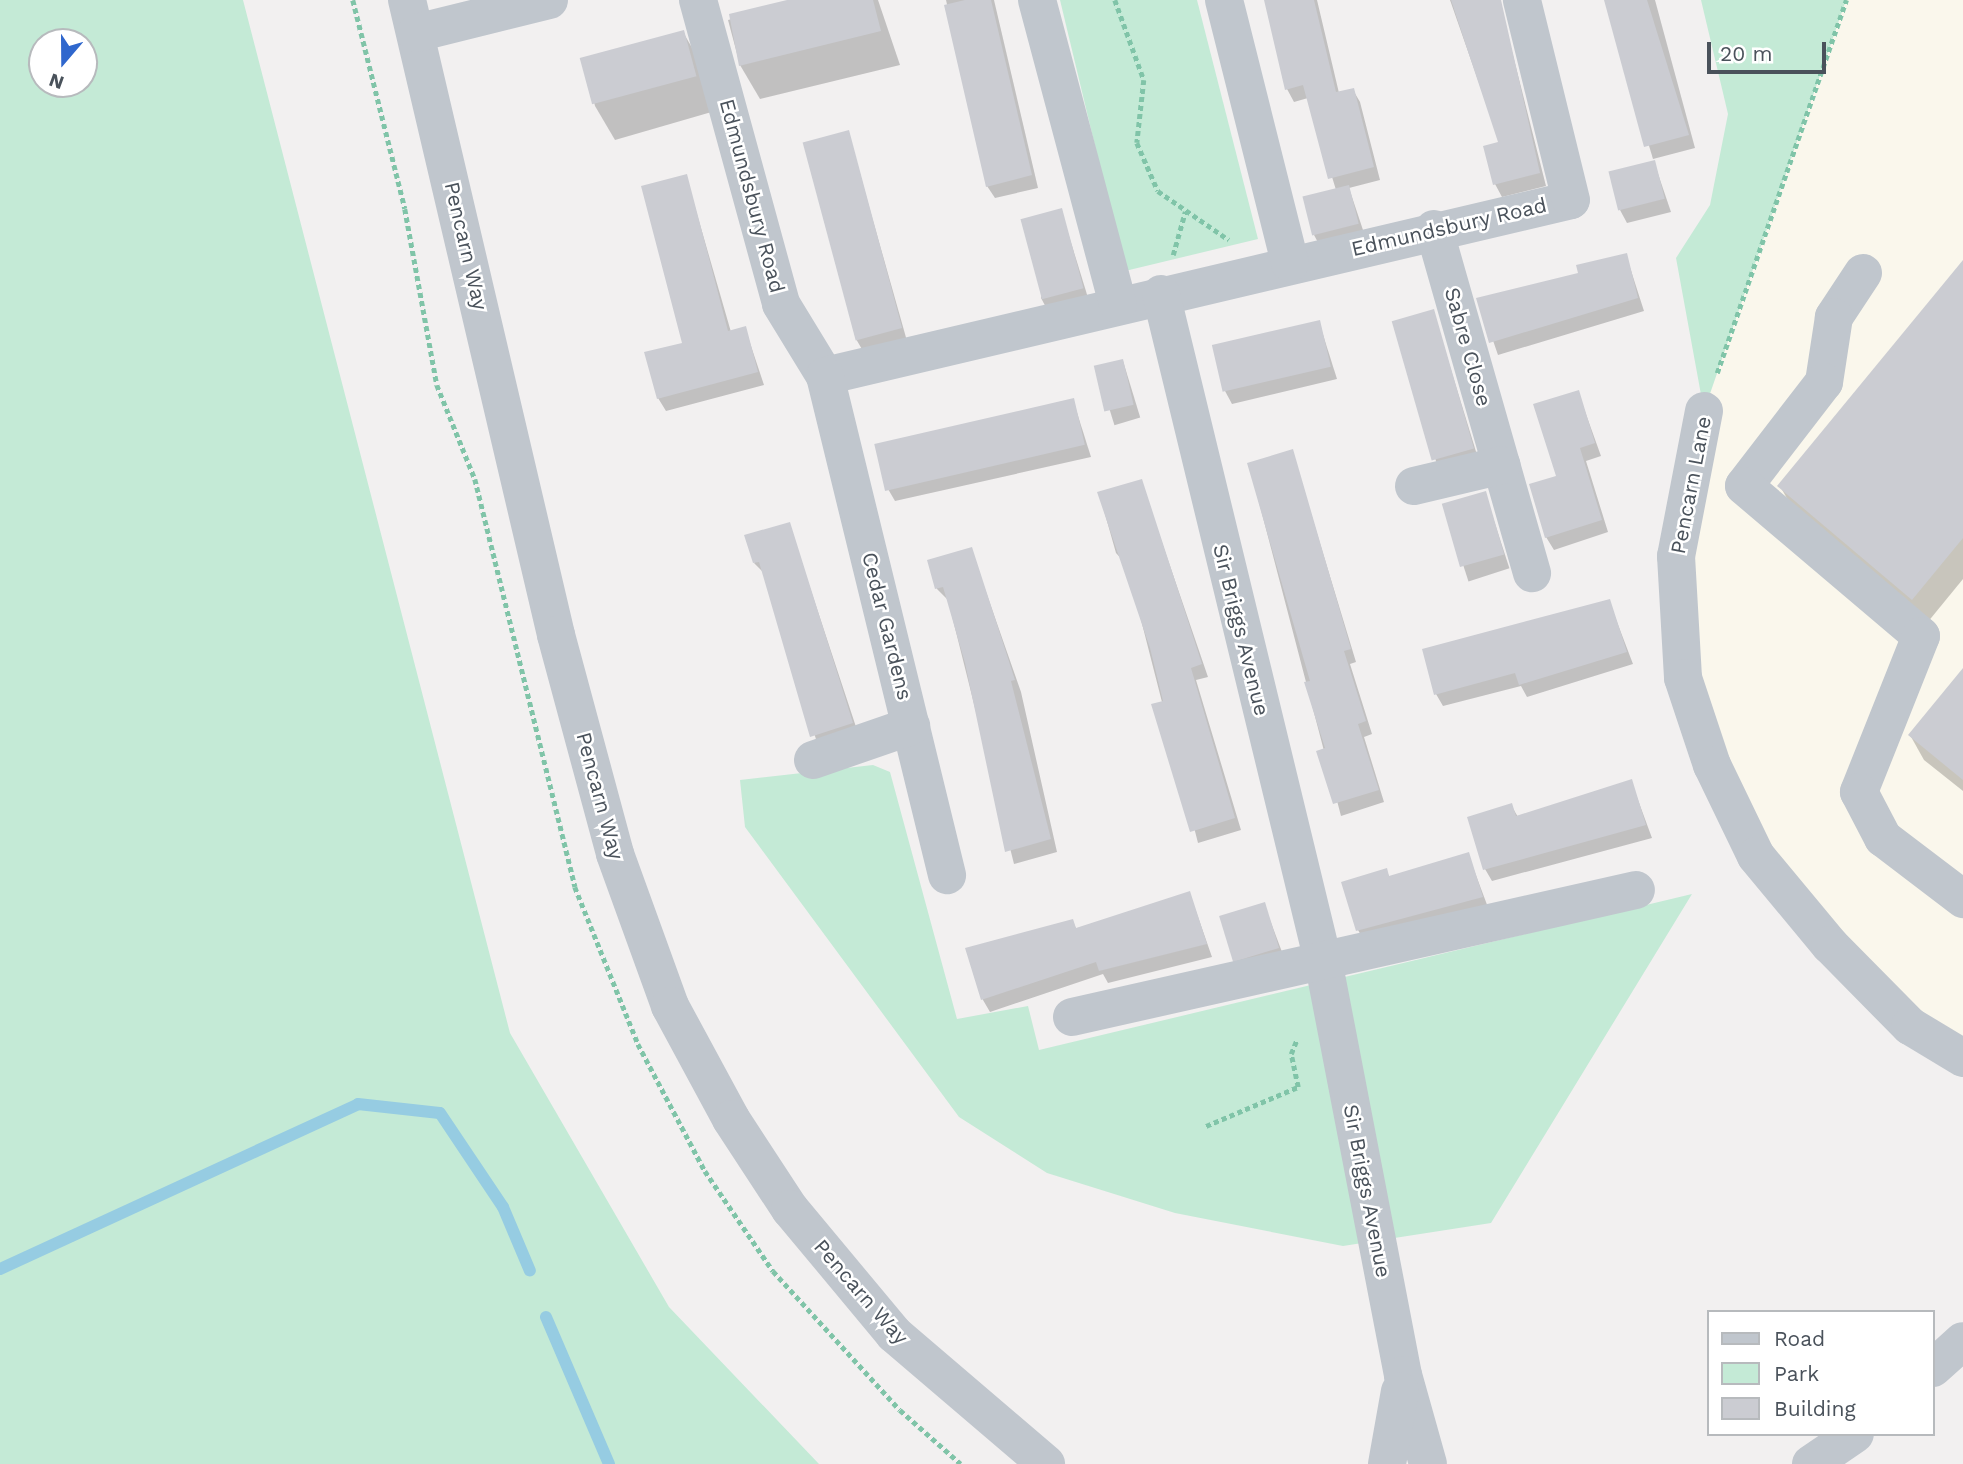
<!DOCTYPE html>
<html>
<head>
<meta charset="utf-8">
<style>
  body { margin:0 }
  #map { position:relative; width:1963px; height:1464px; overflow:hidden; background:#f2f0f0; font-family:"Work Sans",sans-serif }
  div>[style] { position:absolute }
  .commercial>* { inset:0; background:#faf7ec }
  .green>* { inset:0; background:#c4ead6 }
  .shadow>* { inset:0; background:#0003; transform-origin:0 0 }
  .stream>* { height:12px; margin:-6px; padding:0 6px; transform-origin:6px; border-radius:6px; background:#96cce2 }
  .building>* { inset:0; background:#cbccd2; transform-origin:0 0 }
  .path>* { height:4.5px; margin-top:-2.25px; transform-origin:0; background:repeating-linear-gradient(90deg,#80c4a8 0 5px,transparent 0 8.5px) }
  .minor>* { height:38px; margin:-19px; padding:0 19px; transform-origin:19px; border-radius:19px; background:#c0c6cd }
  span { translate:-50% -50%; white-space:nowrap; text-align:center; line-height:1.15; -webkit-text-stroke:5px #fff; paint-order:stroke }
  .street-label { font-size:21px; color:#4a525b }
  .legend { position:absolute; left:1707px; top:1310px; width:228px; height:126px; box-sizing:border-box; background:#fff; border:2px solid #b7babd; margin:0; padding:9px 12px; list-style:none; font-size:21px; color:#4a525b }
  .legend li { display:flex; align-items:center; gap:14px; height:35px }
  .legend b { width:35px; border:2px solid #b7babd }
  .north { position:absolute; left:28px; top:28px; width:70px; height:70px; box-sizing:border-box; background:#fff; border:2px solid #b7babd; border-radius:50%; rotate:200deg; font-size:19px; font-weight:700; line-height:28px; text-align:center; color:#4a525b }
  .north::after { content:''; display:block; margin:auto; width:24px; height:32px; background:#2f67cd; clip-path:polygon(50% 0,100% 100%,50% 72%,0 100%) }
  .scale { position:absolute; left:1707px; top:42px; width:119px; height:32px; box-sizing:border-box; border:4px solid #4a525b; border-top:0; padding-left:9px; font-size:21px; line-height:24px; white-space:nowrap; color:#4a525b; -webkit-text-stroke:5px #fff; paint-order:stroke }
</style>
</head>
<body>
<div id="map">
  <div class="commercial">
    <i style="clip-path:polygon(1846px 0,1963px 0,1963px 1058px,1756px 856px,1683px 678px,1704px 411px)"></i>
  </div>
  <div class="green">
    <i style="clip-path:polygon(evenodd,0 0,243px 0,510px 1033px,669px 1307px,819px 1464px,0 1464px,0 0,42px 42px,84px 42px,84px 84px,42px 84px,42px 42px)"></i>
    <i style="clip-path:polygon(1060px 0,1197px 0,1258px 239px,1125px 271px)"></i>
    <i style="clip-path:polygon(1701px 0,1846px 0,1704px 411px,1676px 258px,1710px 205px,1728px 114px)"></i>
    <i style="clip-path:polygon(873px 765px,890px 772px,957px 1019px,1028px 1006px,1039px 1050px,1692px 894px,1491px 1223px,1343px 1246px,1175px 1213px,1047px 1173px,959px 1117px,745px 827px,740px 780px)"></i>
  </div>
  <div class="shadow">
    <i style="clip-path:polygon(802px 0,878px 0,900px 65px,760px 99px,740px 65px,728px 20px)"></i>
    <i style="clip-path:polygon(946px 0,994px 0,1038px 188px,995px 198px,987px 186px)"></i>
    <i style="clip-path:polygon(1271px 0,1317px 0,1339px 93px,1353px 90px,1360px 102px,1380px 180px,1349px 188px,1365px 236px,1321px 248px,1314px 235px,1336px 190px,1308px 98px,1294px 102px,1287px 89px)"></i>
    <i style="clip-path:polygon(1450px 0,1499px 0,1546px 186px,1502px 197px,1495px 184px,1500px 143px)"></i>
    <i style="clip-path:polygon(1605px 0,1655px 0,1695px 148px,1653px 159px)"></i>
    <i style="clip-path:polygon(683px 32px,703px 67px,715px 111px,615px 140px,595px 106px,583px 59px)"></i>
    <i style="clip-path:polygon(848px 132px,907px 341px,863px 351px,856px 339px)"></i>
    <i style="clip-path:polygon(1654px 162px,1671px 212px,1627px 223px,1620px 210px)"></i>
    <i style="clip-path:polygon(686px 176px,731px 332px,745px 328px,764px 385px,666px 411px,658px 398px,684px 344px)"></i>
    <i style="clip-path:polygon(1061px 210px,1089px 301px,1048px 311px,1041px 298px)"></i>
    <i style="clip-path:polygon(1626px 255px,1644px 311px,1498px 355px,1479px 300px,1581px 274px)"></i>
    <i style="clip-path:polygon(1963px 262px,1963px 579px,1927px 623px,1794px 511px,1780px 486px)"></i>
    <i style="left:1433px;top:311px;width:158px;height:41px;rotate:73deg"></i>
    <i style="clip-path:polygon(1319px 322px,1337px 379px,1232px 404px,1225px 391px)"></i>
    <i style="left:1123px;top:361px;width:59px;height:27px;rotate:73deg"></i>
    <i style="clip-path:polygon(1578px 392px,1601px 456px,1586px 461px,1608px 532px,1554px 550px,1546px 537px)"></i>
    <i style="clip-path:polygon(1073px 400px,1091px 457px,895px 501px,888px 489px)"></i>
    <i style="clip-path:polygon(1292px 451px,1356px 662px,1350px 664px,1372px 734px,1364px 737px,1384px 802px,1341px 816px,1249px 464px)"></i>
    <i style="clip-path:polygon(1141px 481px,1208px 677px,1196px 680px,1241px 830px,1198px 843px,1127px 565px,1116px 553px,1099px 493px)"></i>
    <i style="left:1485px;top:493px;width:79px;height:43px;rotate:72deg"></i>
    <i style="clip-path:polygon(789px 524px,859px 736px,819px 749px,765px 574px,754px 563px)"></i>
    <i style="clip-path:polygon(971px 549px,1021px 692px,1057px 852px,1014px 864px,948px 600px,937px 589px,929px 561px)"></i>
    <i style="clip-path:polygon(1609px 601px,1633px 664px,1527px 697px,1521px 686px,1443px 706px,1436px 694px)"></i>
    <i style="clip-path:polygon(1963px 671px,1963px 791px,1924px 760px,1910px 735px)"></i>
    <i style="clip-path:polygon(1631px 781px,1652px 838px,1492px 881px,1485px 869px,1511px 805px,1518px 817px)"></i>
    <i style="clip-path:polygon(1468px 854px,1489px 910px,1365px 942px,1358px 930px,1386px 870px,1390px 878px)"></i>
    <i style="clip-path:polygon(1190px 894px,1212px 957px,1108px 983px,1103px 974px,990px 1012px,983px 1000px,967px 949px,1072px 921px,1077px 930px)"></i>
    <i style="clip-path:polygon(1264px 904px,1285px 960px,1241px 970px,1234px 958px)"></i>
  </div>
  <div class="stream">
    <i style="left:0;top:1269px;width:394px;rotate:-24.7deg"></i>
    <i style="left:358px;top:1104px;width:82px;rotate:6.3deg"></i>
    <i style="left:440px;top:1113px;width:113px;rotate:56.2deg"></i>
    <i style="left:503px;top:1207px;width:69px;rotate:67.1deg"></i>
    <i style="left:546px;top:1317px;width:160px;rotate:66.8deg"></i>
  </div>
  <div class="building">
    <i style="clip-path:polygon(787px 0,873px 0,881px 31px,739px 66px,729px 14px)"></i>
    <i style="clip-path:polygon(965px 0,991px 0,1032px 175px,986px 187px,944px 5px)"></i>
    <i style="clip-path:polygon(1264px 0,1314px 0,1336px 92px,1354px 88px,1374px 167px,1328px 179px,1303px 85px,1285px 90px)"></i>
    <i style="clip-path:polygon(1451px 0,1501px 0,1540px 173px,1493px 185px,1483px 146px,1498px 142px)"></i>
    <i style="clip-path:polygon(1604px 0,1647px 0,1689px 135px,1644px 147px)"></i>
    <i style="left:684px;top:30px;width:48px;height:108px;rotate:75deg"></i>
    <i style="left:849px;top:130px;width:205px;height:48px;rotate:75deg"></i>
    <i style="left:1655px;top:160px;width:40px;height:48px;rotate:76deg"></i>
    <i style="clip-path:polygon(687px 174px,728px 331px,746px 326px,758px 372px,657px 399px,644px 352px,682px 343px,641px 186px)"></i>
    <i style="left:1349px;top:185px;width:40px;height:48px;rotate:76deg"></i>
    <i style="left:1062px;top:208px;width:83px;height:43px;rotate:75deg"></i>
    <i style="clip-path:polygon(1627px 253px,1638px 298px,1489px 343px,1476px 298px,1578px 273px,1576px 265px)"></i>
    <i style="clip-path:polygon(1963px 260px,1963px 538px,1912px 600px,1777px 486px)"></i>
    <i style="left:1434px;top:309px;width:145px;height:44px;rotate:74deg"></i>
    <i style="left:1320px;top:320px;width:48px;height:111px;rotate:77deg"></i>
    <i style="left:1123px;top:359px;width:47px;height:30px;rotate:77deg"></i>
    <i style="clip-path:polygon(1579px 390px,1595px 443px,1580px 448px,1602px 520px,1545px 538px,1529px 484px,1556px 476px,1533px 404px)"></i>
    <i style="left:1074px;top:398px;width:48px;height:205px;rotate:77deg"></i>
    <i style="clip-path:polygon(1293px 449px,1351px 649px,1344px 651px,1366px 721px,1358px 724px,1379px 790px,1333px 804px,1316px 751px,1325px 748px,1304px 682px,1310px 681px,1247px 463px)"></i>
    <i style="clip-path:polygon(1142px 479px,1202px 664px,1191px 668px,1235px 818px,1190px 832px,1151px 704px,1163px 701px,1150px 648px,1097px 492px)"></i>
    <i style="left:1486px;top:491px;width:66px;height:46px;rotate:74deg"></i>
    <i style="clip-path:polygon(790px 522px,853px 723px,810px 737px,759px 562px,753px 563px,744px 535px)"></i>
    <i style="clip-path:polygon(972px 547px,1015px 680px,1011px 681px,1051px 839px,1005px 852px,965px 663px,943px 587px,935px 589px,927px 560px)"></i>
    <i style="clip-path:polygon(1610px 599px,1627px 652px,1519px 685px,1515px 673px,1434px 695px,1422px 649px)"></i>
    <i style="clip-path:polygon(1963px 668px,1963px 780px,1908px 735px)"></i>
    <i style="clip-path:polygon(1632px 779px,1646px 825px,1483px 870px,1467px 817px,1512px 803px,1516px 816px)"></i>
    <i style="clip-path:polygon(1469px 852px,1483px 897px,1356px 931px,1341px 882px,1387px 868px,1389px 876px)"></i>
    <i style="clip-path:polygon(1190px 891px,1207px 944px,1099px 971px,1096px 962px,981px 1000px,965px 948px,1073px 919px,1076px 928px)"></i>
    <i style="left:1265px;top:902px;width:48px;height:48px;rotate:73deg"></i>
  </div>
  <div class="path">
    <i style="left:353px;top:0;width:215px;rotate:76deg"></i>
    <i style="left:405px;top:209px;width:179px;rotate:79.7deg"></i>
    <i style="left:437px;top:385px;width:101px;rotate:68deg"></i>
    <i style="left:475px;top:479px;width:420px;rotate:76.2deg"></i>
    <i style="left:575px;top:887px;width:169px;rotate:68.1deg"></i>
    <i style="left:638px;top:1044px;width:144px;rotate:62.2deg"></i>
    <i style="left:705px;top:1171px;width:121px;rotate:55.8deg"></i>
    <i style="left:773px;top:1271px;width:188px;rotate:47.6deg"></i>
    <i style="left:900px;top:1410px;width:81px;rotate:41.5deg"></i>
    <i style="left:1115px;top:0;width:85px;rotate:70.1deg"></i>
    <i style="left:1144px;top:80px;width:63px;rotate:96.3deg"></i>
    <i style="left:1137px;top:143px;width:52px;rotate:66.4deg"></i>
    <i style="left:1158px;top:191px;width:86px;rotate:34.6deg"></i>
    <i style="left:1173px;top:255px;width:45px;rotate:-74.4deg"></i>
    <i style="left:1717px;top:373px;width:395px;rotate:-70.9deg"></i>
    <i style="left:1206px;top:1126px;width:100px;rotate:-23deg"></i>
    <i style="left:1298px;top:1087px;width:34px;rotate:-102deg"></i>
    <i style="left:1291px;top:1054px;width:16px;rotate:-68deg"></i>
  </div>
  <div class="minor">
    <i style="left:407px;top:0;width:652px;rotate:76.79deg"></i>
    <i style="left:556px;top:635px;width:227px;rotate:74.9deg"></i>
    <i style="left:615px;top:854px;width:162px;rotate:70.1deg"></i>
    <i style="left:670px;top:1006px;width:128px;rotate:61.6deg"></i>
    <i style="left:731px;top:1119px;width:108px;rotate:56.8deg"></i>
    <i style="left:790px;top:1209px;width:163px;rotate:50.2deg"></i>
    <i style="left:894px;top:1334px;width:200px;rotate:40.5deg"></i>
    <i style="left:698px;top:0;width:315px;rotate:74.7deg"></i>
    <i style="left:781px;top:304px;width:84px;rotate:58.6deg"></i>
    <i style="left:825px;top:376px;width:766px;rotate:-13.27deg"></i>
    <i style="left:1571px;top:200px;width:206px;rotate:-103.8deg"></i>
    <i style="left:1037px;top:0;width:315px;rotate:75.1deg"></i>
    <i style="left:1224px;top:0;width:271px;rotate:75.9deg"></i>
    <i style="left:416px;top:33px;width:137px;rotate:-13.9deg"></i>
    <i style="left:1434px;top:229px;width:358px;rotate:74.1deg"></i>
    <i style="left:1863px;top:273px;width:53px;rotate:123.4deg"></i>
    <i style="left:1834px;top:317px;width:66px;rotate:98.7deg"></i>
    <i style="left:1824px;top:382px;width:131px;rotate:127.6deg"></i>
    <i style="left:1744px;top:486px;width:232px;rotate:40.3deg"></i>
    <i style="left:1921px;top:636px;width:168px;rotate:111.7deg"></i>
    <i style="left:1859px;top:792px;width:52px;rotate:62.4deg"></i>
    <i style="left:1883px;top:838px;width:101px;rotate:37.3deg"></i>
    <i style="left:1161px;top:294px;width:691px;rotate:76.35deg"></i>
    <i style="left:1324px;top:965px;width:418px;rotate:79.1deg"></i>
    <i style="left:1403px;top:1375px;width:92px;rotate:74.3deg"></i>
    <i style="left:825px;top:376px;width:514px;rotate:76.26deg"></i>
    <i style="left:1704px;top:411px;width:148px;rotate:100.9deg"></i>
    <i style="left:1676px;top:556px;width:122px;rotate:86.7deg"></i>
    <i style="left:1683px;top:678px;width:92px;rotate:71.6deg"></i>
    <i style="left:1712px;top:765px;width:101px;rotate:64.2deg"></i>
    <i style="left:1756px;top:856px;width:116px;rotate:50.3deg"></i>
    <i style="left:1830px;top:945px;width:114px;rotate:45.4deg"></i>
    <i style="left:1910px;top:1026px;width:62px;rotate:31.1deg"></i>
    <i style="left:1414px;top:486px;width:90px;rotate:-13.4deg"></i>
    <i style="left:813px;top:760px;width:104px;rotate:-19.1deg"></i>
    <i style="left:1072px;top:1017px;width:578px;rotate:-12.69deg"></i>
    <i style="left:1933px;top:1368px;width:40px;rotate:-42deg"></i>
    <i style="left:1387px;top:1464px;width:74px;rotate:-79.9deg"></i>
    <i style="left:1811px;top:1464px;width:53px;rotate:-34.3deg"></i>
  </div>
  <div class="street-label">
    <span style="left:752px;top:196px;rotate:75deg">Edmundsbury Road</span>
    <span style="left:1449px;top:227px;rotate:-13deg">Edmundsbury Road</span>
    <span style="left:466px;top:246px;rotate:77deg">Pencarn Way</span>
    <span style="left:1468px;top:347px;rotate:74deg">Sabre Close</span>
    <span style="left:1691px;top:485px;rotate:-79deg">Pencarn Lane</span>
    <span style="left:887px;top:626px;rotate:76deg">Cedar Gardens</span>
    <span style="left:1241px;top:630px;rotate:76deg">Sir Briggs Avenue</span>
    <span style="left:600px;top:796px;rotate:75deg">Pencarn Way</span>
    <span style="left:1367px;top:1191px;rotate:79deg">Sir Briggs Avenue</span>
    <span style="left:861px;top:1292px;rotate:49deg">Pencarn Way</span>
  </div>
  <ul class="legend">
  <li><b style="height:9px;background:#c0c6cd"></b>Road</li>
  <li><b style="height:19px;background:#c4ead6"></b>Park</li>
  <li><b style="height:19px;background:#cbccd2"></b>Building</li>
  </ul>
  <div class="north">N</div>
  <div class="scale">20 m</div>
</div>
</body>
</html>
